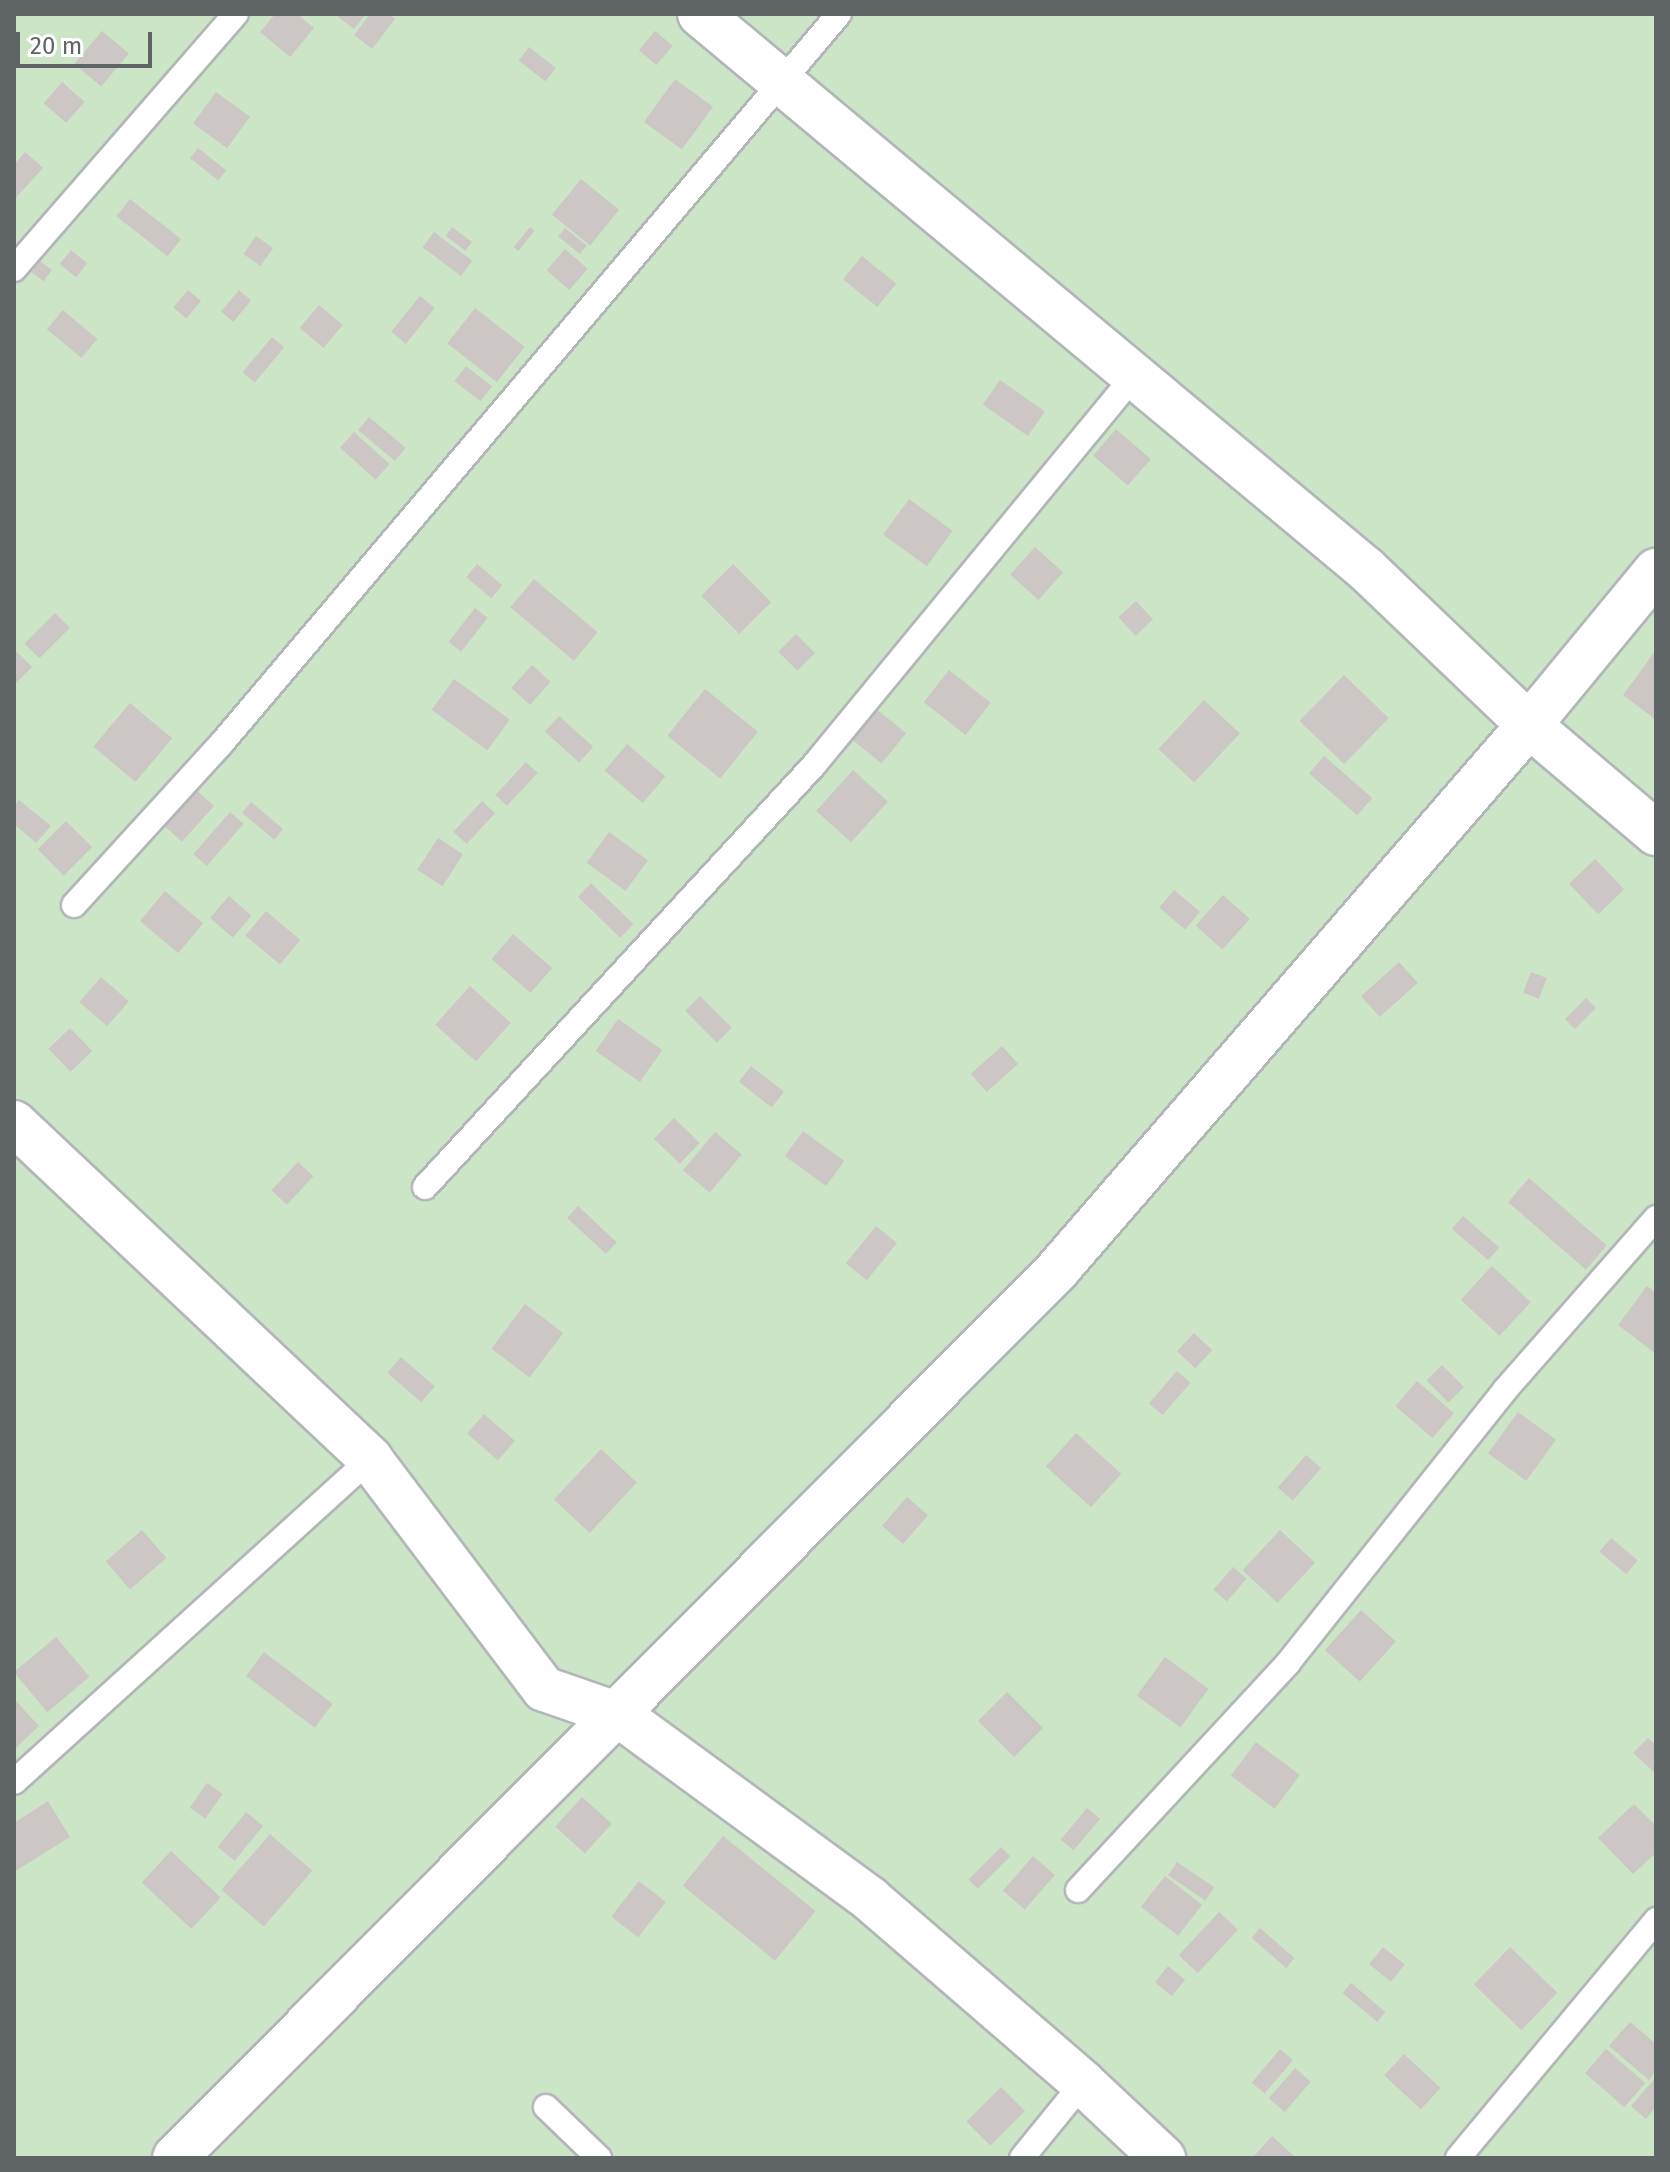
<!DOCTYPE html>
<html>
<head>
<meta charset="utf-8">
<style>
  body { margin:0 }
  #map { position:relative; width:1670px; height:2172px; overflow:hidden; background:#f0ece8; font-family:"Fira Sans",sans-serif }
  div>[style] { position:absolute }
  .green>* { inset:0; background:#cde5c7; transform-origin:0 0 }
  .building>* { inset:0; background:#ccc7c4; transform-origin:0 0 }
  .roads { filter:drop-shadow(2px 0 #b3b6b9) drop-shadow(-2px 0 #b3b6b9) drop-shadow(0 2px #b3b6b9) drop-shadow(0 -2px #b3b6b9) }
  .lane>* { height:24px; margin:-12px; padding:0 12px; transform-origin:12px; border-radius:12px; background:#fff }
  .street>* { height:44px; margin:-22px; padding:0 22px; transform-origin:22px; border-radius:22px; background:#fff }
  span { translate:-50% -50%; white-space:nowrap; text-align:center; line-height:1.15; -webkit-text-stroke:8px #fff; paint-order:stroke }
  .frame { position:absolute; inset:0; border:16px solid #5f6467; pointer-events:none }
  .scale { position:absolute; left:16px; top:32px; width:136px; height:36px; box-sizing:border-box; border:4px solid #5f6467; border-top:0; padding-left:10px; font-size:24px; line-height:28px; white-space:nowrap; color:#5f6467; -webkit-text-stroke:6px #fff; paint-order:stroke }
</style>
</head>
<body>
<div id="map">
  <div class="green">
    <i style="left:14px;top:14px;width:1642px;height:2144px"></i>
  </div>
  <div class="building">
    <i style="clip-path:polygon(275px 14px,297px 14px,314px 28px,290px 57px,260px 32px)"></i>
    <i style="clip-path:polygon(340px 14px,366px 14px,354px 29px,338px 17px)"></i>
    <i style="clip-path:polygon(370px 14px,389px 14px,395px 19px,372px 49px,354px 35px)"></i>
    <i style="left:102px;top:31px;width:35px;height:43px;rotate:40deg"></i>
    <i style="left:655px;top:31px;width:23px;height:25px;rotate:40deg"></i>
    <i style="left:529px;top:47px;width:34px;height:17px;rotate:38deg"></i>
    <i style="left:675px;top:79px;width:47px;height:53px;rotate:36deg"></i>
    <i style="left:62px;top:82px;width:30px;height:28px;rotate:41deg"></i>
    <i style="left:216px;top:92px;width:42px;height:39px;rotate:36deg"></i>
    <i style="left:198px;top:148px;width:36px;height:13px;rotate:38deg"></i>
    <i style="clip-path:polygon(25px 152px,43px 168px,14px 200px,14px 165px)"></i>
    <i style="left:581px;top:179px;width:49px;height:46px;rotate:39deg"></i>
    <i style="left:130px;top:199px;width:65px;height:22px;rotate:38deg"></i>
    <i style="left:452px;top:227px;width:25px;height:11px;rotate:37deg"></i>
    <i style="left:530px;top:227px;width:6px;height:26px;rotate:39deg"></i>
    <i style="left:565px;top:228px;width:28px;height:11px;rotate:39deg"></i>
    <i style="left:434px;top:232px;width:48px;height:19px;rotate:37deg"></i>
    <i style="left:256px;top:236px;width:21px;height:22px;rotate:35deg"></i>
    <i style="left:565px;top:249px;width:30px;height:28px;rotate:41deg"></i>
    <i style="left:71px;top:250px;width:21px;height:18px;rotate:39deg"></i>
    <i style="left:862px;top:256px;width:44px;height:30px;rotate:39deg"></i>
    <i style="left:40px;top:261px;width:15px;height:14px;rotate:37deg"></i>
    <i style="left:188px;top:290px;width:17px;height:23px;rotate:40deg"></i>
    <i style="left:239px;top:290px;width:16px;height:28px;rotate:40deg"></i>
    <i style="left:420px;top:296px;width:19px;height:46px;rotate:39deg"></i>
    <i style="left:319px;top:305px;width:31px;height:30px;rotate:40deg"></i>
    <i style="left:475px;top:308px;width:63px;height:45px;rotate:38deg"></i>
    <i style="left:63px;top:310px;width:45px;height:25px;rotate:40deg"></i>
    <i style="left:272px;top:337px;width:16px;height:46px;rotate:40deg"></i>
    <i style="left:466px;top:366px;width:33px;height:19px;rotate:38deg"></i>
    <i style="left:1000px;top:380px;width:55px;height:30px;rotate:35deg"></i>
    <i style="left:369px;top:417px;width:48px;height:17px;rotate:40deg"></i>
    <i style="left:1116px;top:429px;width:46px;height:35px;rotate:41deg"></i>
    <i style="left:354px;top:432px;width:48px;height:21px;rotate:42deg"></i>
    <i style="left:909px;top:499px;width:54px;height:44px;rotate:36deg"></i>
    <i style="left:1035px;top:547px;width:38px;height:37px;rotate:42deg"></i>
    <i style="left:477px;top:564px;width:33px;height:17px;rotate:40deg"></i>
    <i style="left:733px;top:564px;width:54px;height:45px;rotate:45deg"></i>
    <i style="left:534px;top:579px;width:83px;height:37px;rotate:40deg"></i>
    <i style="left:1136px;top:601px;width:25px;height:24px;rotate:47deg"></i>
    <i style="left:475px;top:608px;width:16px;height:43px;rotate:38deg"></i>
    <i style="left:55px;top:613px;width:21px;height:43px;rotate:45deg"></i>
    <i style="left:796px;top:634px;width:27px;height:25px;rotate:45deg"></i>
    <i style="clip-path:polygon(1656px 650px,1656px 720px,1623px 695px)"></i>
    <i style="clip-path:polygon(17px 652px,32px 667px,14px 685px,14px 655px)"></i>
    <i style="left:532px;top:665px;width:25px;height:31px;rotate:42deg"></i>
    <i style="left:949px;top:670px;width:53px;height:41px;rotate:38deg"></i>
    <i style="left:1344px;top:675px;width:62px;height:64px;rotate:44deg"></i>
    <i style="left:454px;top:679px;width:69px;height:38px;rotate:36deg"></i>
    <i style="left:705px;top:689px;width:68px;height:60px;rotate:39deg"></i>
    <i style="left:1204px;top:700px;width:49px;height:67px;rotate:43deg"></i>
    <i style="left:130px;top:703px;width:55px;height:57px;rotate:40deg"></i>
    <i style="left:875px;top:708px;width:40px;height:39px;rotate:39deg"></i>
    <i style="left:559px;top:716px;width:46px;height:21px;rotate:42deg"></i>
    <i style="left:627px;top:744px;width:50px;height:35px;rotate:40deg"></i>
    <i style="left:1324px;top:756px;width:64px;height:23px;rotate:41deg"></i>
    <i style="left:526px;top:762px;width:16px;height:45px;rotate:43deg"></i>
    <i style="left:853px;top:770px;width:47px;height:55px;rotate:42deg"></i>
    <i style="left:194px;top:788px;width:27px;height:48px;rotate:42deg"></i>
    <i style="clip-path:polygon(19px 800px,51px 826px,36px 843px,14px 824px,14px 806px)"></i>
    <i style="left:482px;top:801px;width:18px;height:42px;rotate:43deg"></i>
    <i style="left:251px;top:802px;width:42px;height:14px;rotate:40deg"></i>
    <i style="left:230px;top:812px;width:18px;height:56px;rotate:41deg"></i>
    <i style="left:66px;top:821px;width:37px;height:40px;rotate:45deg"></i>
    <i style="left:609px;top:832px;width:48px;height:38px;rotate:36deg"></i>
    <i style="left:438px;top:838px;width:30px;height:38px;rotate:33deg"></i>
    <i style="left:1595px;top:859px;width:42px;height:36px;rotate:46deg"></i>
    <i style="left:591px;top:883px;width:59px;height:19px;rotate:44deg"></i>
    <i style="left:1174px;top:890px;width:34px;height:23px;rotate:40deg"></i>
    <i style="left:165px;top:891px;width:50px;height:39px;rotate:40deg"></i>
    <i style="left:1223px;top:895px;width:36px;height:41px;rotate:42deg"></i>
    <i style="left:229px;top:896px;width:30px;height:29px;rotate:41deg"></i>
    <i style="left:266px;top:911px;width:45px;height:32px;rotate:40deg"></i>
    <i style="left:513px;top:934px;width:52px;height:33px;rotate:41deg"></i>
    <i style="left:1399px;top:962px;width:28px;height:51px;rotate:48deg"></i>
    <i style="left:1531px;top:972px;width:17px;height:22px;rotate:21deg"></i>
    <i style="left:101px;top:977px;width:37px;height:33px;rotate:41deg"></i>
    <i style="left:470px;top:986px;width:55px;height:52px;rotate:42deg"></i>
    <i style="left:700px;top:996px;width:45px;height:21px;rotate:45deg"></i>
    <i style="left:1586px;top:998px;width:14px;height:30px;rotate:45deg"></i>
    <i style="left:618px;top:1019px;width:54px;height:39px;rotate:35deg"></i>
    <i style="left:70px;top:1028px;width:32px;height:30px;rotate:46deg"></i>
    <i style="left:1002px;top:1046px;width:24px;height:42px;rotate:48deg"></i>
    <i style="left:751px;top:1066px;width:42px;height:20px;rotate:38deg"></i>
    <i style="left:674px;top:1118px;width:36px;height:29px;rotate:44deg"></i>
    <i style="left:803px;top:1131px;width:51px;height:31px;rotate:36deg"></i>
    <i style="left:715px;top:1132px;width:35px;height:50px;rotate:40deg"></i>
    <i style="left:298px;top:1162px;width:21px;height:39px;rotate:43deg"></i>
    <i style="left:1529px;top:1178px;width:103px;height:32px;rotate:41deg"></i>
    <i style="left:578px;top:1206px;width:53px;height:16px;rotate:43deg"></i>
    <i style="left:1463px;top:1216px;width:48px;height:17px;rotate:41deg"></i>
    <i style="left:876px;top:1226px;width:27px;height:48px;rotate:39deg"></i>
    <i style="left:1492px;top:1266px;width:53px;height:46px;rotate:43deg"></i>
    <i style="clip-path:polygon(1647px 1286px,1656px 1293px,1656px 1354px,1618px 1325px)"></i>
    <i style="left:525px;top:1304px;width:48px;height:56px;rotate:37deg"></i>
    <i style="left:1194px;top:1333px;width:25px;height:25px;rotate:43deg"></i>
    <i style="left:401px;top:1357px;width:45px;height:21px;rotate:41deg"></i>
    <i style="left:1442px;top:1365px;width:31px;height:22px;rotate:45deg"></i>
    <i style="left:1177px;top:1371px;width:18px;height:43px;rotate:41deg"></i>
    <i style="left:1417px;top:1381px;width:49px;height:33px;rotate:41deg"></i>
    <i style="left:1518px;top:1412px;width:47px;height:51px;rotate:36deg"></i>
    <i style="left:484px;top:1414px;width:41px;height:26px;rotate:41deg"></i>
    <i style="left:1076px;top:1433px;width:61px;height:45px;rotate:42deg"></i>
    <i style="left:601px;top:1449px;width:49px;height:69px;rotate:43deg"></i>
    <i style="left:1306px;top:1455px;width:20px;height:43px;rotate:41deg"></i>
    <i style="left:907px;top:1497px;width:28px;height:38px;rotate:41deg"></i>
    <i style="left:142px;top:1530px;width:37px;height:48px;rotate:49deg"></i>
    <i style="left:1280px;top:1530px;width:48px;height:55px;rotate:43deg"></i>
    <i style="left:1611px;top:1538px;width:35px;height:18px;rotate:40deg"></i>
    <i style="left:1233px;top:1567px;width:18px;height:30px;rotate:41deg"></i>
    <i style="left:1361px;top:1610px;width:47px;height:54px;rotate:42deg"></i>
    <i style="left:56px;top:1637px;width:52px;height:55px;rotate:50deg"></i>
    <i style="left:264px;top:1652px;width:86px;height:30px;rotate:37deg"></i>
    <i style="left:1165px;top:1657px;width:54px;height:48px;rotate:36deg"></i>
    <i style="left:1007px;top:1692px;width:51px;height:41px;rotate:45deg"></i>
    <i style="clip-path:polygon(14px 1699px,39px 1726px,14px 1750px)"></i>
    <i style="clip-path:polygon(1648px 1738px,1656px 1745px,1656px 1774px,1633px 1753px)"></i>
    <i style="left:1256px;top:1742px;width:55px;height:42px;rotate:37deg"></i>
    <i style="left:207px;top:1783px;width:19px;height:30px;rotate:35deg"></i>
    <i style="left:582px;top:1797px;width:40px;height:40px;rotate:42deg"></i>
    <i style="clip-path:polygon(48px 1801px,70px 1837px,14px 1872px,14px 1823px)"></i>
    <i style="clip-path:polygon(1634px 1804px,1656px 1826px,1656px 1853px,1633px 1874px,1598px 1838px)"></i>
    <i style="left:1087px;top:1808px;width:17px;height:41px;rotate:40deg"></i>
    <i style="left:246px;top:1812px;width:22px;height:45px;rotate:39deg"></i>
    <i style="left:270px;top:1834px;width:56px;height:74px;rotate:41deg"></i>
    <i style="left:723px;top:1836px;width:119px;height:64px;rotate:39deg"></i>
    <i style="left:1001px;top:1847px;width:13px;height:46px;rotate:45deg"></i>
    <i style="left:171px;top:1851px;width:68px;height:43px;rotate:43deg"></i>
    <i style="left:1033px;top:1856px;width:29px;height:46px;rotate:41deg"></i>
    <i style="left:1177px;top:1862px;width:45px;height:16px;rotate:34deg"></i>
    <i style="left:1165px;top:1876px;width:47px;height:39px;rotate:38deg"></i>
    <i style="left:639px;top:1881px;width:34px;height:45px;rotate:38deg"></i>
    <i style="left:1219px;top:1912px;width:26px;height:59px;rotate:43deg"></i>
    <i style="left:1260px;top:1928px;width:46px;height:13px;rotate:41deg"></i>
    <i style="left:1383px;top:1947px;width:28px;height:22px;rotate:39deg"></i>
    <i style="left:1510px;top:1947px;width:66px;height:52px;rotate:44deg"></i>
    <i style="left:1168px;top:1966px;width:22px;height:21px;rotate:39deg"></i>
    <i style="left:1351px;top:1983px;width:45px;height:13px;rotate:40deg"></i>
    <i style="clip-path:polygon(1630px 2022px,1656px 2044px,1656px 2071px,1649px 2080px,1609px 2046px)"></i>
    <i style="left:1280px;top:2049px;width:17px;height:44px;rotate:40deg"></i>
    <i style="left:1606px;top:2049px;width:52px;height:32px;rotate:41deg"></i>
    <i style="left:1404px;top:2054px;width:50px;height:29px;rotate:43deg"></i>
    <i style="left:1295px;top:2068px;width:21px;height:40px;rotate:41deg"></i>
    <i style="clip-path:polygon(1656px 2077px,1656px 2107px,1646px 2119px,1631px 2106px)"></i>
    <i style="left:1001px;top:2087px;width:34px;height:49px;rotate:45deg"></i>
    <i style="clip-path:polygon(1272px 2136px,1296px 2158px,1254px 2156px)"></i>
  </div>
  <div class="roads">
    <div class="lane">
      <i style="left:14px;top:269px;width:338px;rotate:-49deg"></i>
      <i style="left:74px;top:905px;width:218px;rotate:-47.6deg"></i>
      <i style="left:221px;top:744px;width:956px;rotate:-49.75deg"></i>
      <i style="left:425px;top:1187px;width:574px;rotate:-47.33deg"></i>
      <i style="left:814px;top:765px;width:502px;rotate:-50.57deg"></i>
      <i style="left:14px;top:1782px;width:481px;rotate:-42.2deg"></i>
      <i style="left:1078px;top:1890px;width:309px;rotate:-47.2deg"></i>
      <i style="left:1288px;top:1663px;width:349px;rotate:-51.5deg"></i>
      <i style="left:1505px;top:1390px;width:229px;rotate:-48.7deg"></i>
      <i style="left:546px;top:2107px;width:74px;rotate:43.9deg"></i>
      <i style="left:1022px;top:2158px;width:97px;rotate:-50.9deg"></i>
      <i style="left:1458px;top:2158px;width:310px;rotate:-50.2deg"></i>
    </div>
    <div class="street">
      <i style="left:700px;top:14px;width:867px;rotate:39.81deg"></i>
      <i style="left:1366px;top:569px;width:226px;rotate:43.7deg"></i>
      <i style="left:1529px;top:725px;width:167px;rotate:40.4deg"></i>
      <i style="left:14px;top:1123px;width:490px;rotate:43.3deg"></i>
      <i style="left:370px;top:1459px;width:288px;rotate:52.9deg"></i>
      <i style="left:544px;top:1689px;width:79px;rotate:19.1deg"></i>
      <i style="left:619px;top:1715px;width:311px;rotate:36.2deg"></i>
      <i style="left:870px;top:1899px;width:281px;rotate:40.8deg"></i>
      <i style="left:1083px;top:2083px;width:110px;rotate:43.2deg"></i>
      <i style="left:175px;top:2158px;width:1253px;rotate:-45.19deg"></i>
      <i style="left:1058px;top:1269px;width:720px;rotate:-49.11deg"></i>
      <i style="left:1529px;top:725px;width:200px;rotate:-50.5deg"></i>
    </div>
  </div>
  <div class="frame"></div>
  <div class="scale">20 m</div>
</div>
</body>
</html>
